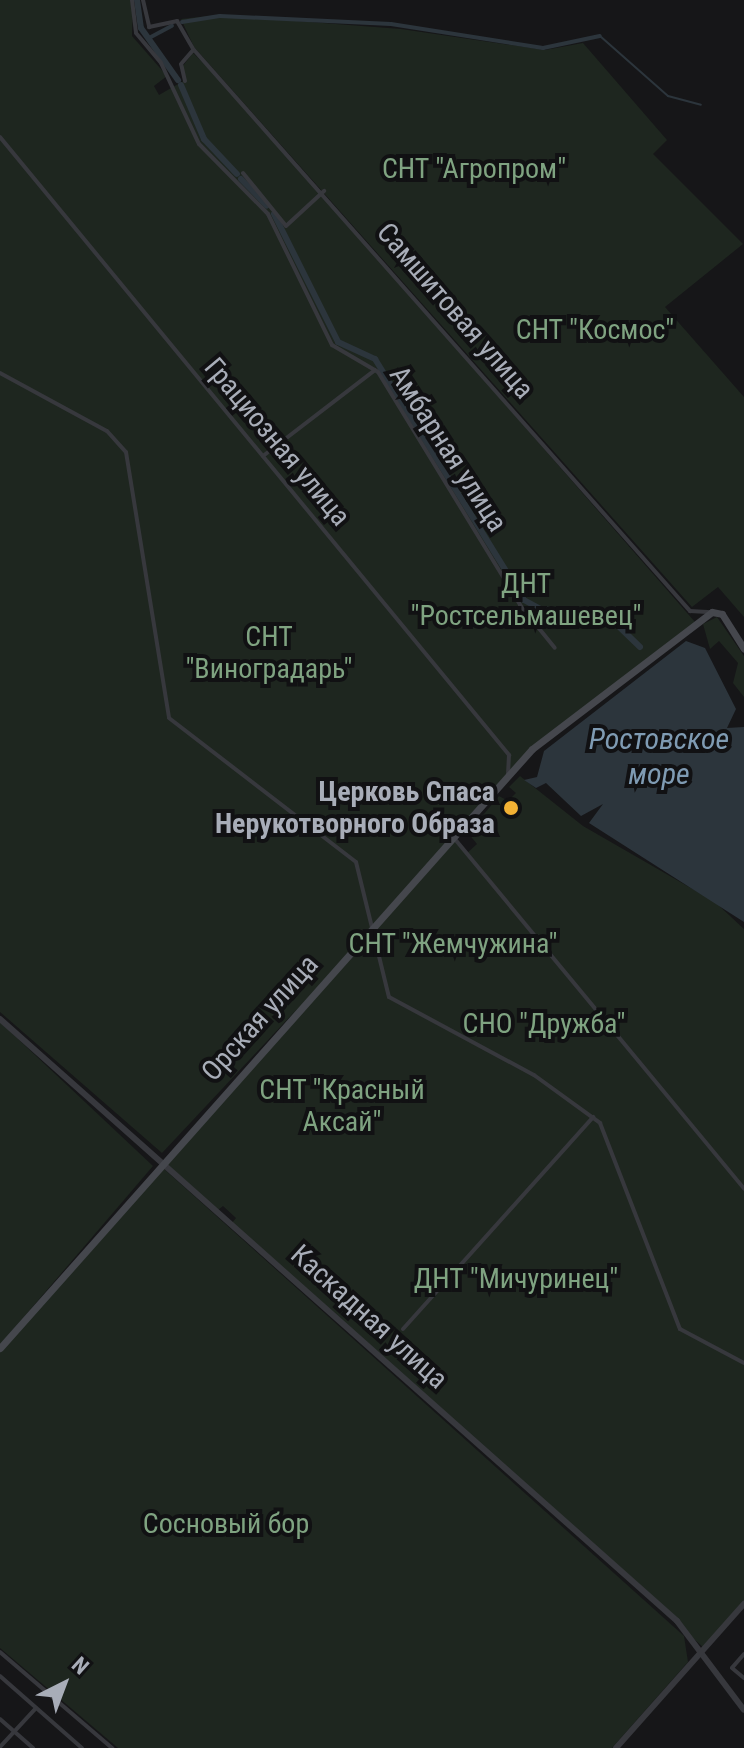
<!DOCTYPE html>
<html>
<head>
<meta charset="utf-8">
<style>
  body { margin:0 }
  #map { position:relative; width:744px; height:1748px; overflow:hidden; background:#161618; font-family:"Roboto Condensed",sans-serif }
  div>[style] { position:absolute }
  .green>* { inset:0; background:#1e261f }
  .water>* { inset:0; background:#2c353c }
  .stream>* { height:2px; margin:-1px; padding:0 1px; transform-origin:1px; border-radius:1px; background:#2c353c }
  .canal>* { height:4px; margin:-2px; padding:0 2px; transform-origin:2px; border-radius:2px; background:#2c353c }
  .river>* { height:6px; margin:-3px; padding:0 3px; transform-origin:3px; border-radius:3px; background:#2c353c }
  .minor>* { height:4px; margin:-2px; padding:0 2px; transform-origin:2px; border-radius:2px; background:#37383d }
  .tertiary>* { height:6px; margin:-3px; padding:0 3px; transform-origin:3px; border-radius:3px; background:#37383d }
  .secondary>* { height:7px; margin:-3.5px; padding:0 3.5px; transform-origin:3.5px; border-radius:3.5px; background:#45474d }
  .dots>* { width:22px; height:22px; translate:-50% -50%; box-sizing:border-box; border:4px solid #111113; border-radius:50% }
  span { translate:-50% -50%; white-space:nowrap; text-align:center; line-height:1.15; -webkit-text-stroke:8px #111113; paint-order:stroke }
  .park-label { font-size:28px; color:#7fa381 }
  .street-label { font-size:28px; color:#a8adb8 }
  .poi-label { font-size:28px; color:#a8adb8; font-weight:700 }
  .right { translate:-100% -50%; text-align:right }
  .water-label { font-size:30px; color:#7f9bb3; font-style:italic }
  .north { position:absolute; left:24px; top:1644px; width:80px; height:80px; -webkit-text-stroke:6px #111113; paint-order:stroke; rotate:42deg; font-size:22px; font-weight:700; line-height:32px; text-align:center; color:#a8adb8 }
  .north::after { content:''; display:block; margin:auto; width:28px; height:36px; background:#a8adb8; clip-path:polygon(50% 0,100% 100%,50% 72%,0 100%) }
</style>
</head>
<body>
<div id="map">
  <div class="green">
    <i style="clip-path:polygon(0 0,133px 0,132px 36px,167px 76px,154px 86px,159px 95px,185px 80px,182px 67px,193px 53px,233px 92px,695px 622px,535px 745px,372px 926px,379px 952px,384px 950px,376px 926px,454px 839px,467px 853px,477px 844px,468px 833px,499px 796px,508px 801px,516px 793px,509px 787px,520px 776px,583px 826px,715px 902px,744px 929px,744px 1602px,704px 1648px,231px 1224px,236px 1218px,223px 1206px,218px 1210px,166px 1163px,298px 1008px,162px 1153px,0 1012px)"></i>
    <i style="clip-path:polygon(218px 15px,401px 29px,545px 50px,583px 43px,667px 140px,653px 154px,743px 244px,665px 307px,744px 397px,744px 617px,718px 587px,692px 607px,194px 47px,181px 19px)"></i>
    <i style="clip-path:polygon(717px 617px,744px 656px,744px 697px,733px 683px,738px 663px,719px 641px,710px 649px,703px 624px)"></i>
    <i style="clip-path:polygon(0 1022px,153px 1166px,0 1345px)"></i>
    <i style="clip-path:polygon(163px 1168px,684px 1636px,688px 1662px,612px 1748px,118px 1748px,0 1648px,0 1351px)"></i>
  </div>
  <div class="water">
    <i style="clip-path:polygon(686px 641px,705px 648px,736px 709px,727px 728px,744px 727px,744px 922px,589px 823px,603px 804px,581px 816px,546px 783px,536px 788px,524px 780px,537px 777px,544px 751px)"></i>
  </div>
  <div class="stream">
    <i style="left:600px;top:36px;width:91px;rotate:41.4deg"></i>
    <i style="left:668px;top:96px;width:34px;rotate:15deg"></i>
  </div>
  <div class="canal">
    <i style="left:182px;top:22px;width:38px;rotate:-9deg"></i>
    <i style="left:220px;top:16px;width:171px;rotate:2.7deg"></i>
    <i style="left:391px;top:24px;width:154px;rotate:9deg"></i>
    <i style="left:543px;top:48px;width:58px;rotate:-11.9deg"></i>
    <i style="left:149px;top:38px;width:26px;rotate:-28deg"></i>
  </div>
  <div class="river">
    <i style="left:137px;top:0;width:28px;rotate:82deg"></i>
    <i style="left:141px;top:28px;width:64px;rotate:54.6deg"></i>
    <i style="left:181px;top:85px;width:59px;rotate:66.9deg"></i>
    <i style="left:204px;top:139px;width:48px;rotate:46.7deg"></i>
    <i style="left:241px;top:179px;width:37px;rotate:46deg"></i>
    <i style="left:274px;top:214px;width:143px;rotate:63.4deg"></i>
    <i style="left:338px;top:342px;width:41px;rotate:24.7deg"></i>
    <i style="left:375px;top:359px;width:283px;rotate:58.3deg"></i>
    <i style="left:524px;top:600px;width:18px;rotate:29deg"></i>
    <i style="left:540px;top:609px;width:67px;rotate:5.1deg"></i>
    <i style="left:607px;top:615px;width:46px;rotate:44.1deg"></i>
  </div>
  <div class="minor">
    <i style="left:132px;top:0;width:33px;rotate:83deg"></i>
    <i style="left:136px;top:33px;width:39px;rotate:50deg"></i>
    <i style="left:161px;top:63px;width:89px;rotate:64.9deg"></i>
    <i style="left:199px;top:144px;width:98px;rotate:45.4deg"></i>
    <i style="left:268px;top:214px;width:146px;rotate:64deg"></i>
    <i style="left:332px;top:345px;width:53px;rotate:30.4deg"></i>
    <i style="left:378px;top:372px;width:273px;rotate:58.6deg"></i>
    <i style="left:520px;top:605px;width:55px;rotate:50.9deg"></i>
    <i style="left:143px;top:0;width:28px;rotate:77deg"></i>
    <i style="left:149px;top:27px;width:29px;rotate:-12deg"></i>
    <i style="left:177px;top:21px;width:34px;rotate:60deg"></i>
    <i style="left:194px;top:50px;width:749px;rotate:48.52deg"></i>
    <i style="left:690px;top:611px;width:22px;rotate:3deg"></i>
    <i style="left:185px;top:81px;width:17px;rotate:-103deg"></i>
    <i style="left:181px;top:64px;width:18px;rotate:-49deg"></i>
    <i style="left:0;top:137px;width:801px;rotate:50.52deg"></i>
    <i style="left:509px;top:755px;width:19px;rotate:93deg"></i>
    <i style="left:243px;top:173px;width:68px;rotate:50.9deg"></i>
    <i style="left:286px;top:226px;width:52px;rotate:-42.6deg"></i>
    <i style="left:0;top:373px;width:122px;rotate:28.5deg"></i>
    <i style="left:107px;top:431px;width:28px;rotate:48deg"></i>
    <i style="left:126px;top:452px;width:269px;rotate:80.8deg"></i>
    <i style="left:169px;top:718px;width:236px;rotate:37.6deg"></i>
    <i style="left:356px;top:862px;width:139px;rotate:76.3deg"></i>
    <i style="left:389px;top:997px;width:165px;rotate:28.3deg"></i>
    <i style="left:534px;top:1075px;width:82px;rotate:36deg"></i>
    <i style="left:600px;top:1123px;width:221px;rotate:68.8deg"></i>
    <i style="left:680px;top:1329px;width:72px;rotate:28deg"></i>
    <i style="left:263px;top:456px;width:141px;rotate:-37.5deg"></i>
    <i style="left:454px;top:838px;width:455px;rotate:50.4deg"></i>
    <i style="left:403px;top:1329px;width:285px;rotate:-48.1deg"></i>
    <i style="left:0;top:1652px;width:148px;rotate:40.6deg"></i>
    <i style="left:744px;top:1654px;width:18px;rotate:131deg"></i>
    <i style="left:732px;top:1668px;width:16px;rotate:40deg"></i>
    <i style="left:0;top:1676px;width:109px;rotate:41.3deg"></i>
    <i style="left:0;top:1719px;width:44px;rotate:41.3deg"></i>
    <i style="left:0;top:1747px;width:53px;rotate:-47.3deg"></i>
  </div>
  <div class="tertiary">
    <i style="left:0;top:1019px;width:906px;rotate:41.64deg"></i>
    <i style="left:677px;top:1621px;width:111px;rotate:53deg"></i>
    <i style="left:616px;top:1748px;width:193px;rotate:-48.4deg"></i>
  </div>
  <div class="secondary">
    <i style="left:0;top:1348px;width:801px;rotate:-48.39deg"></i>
    <i style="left:532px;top:749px;width:226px;rotate:-37.3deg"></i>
    <i style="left:712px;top:612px;width:10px;rotate:11deg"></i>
    <i style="left:722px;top:614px;width:41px;rotate:57.8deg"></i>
  </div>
  <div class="dots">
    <i style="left:511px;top:808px;background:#f2b134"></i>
  </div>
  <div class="park-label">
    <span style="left:474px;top:169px">СНТ "Агропром"</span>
    <span style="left:595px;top:330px">СНТ "Космос"</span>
    <span style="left:526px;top:600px">ДНТ<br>"Ростсельмашевец"</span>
    <span style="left:269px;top:653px">СНТ<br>"Виноградарь"</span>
    <span style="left:453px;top:944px">СНТ "Жемчужина"</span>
    <span style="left:544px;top:1024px">СНО "Дружба"</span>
    <span style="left:342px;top:1106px">СНТ "Красный<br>Аксай"</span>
    <span style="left:516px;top:1279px">ДНТ "Мичуринец"</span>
    <span style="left:226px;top:1524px">Сосновый бор</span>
  </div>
  <div class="street-label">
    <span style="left:455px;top:311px;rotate:49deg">Самшитовая улица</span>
    <span style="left:277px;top:442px;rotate:50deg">Грациозная улица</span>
    <span style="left:448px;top:449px;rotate:57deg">Амбарная улица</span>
    <span style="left:260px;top:1018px;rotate:-48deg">Орская улица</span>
    <span style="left:369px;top:1317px;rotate:42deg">Каскадная улица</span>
  </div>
  <div class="poi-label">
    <span class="right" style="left:495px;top:808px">Церковь Спаса<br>Нерукотворного Образа</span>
  </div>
  <div class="water-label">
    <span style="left:659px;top:756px">Ростовское<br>море</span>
  </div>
  <div class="north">N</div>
</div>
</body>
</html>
